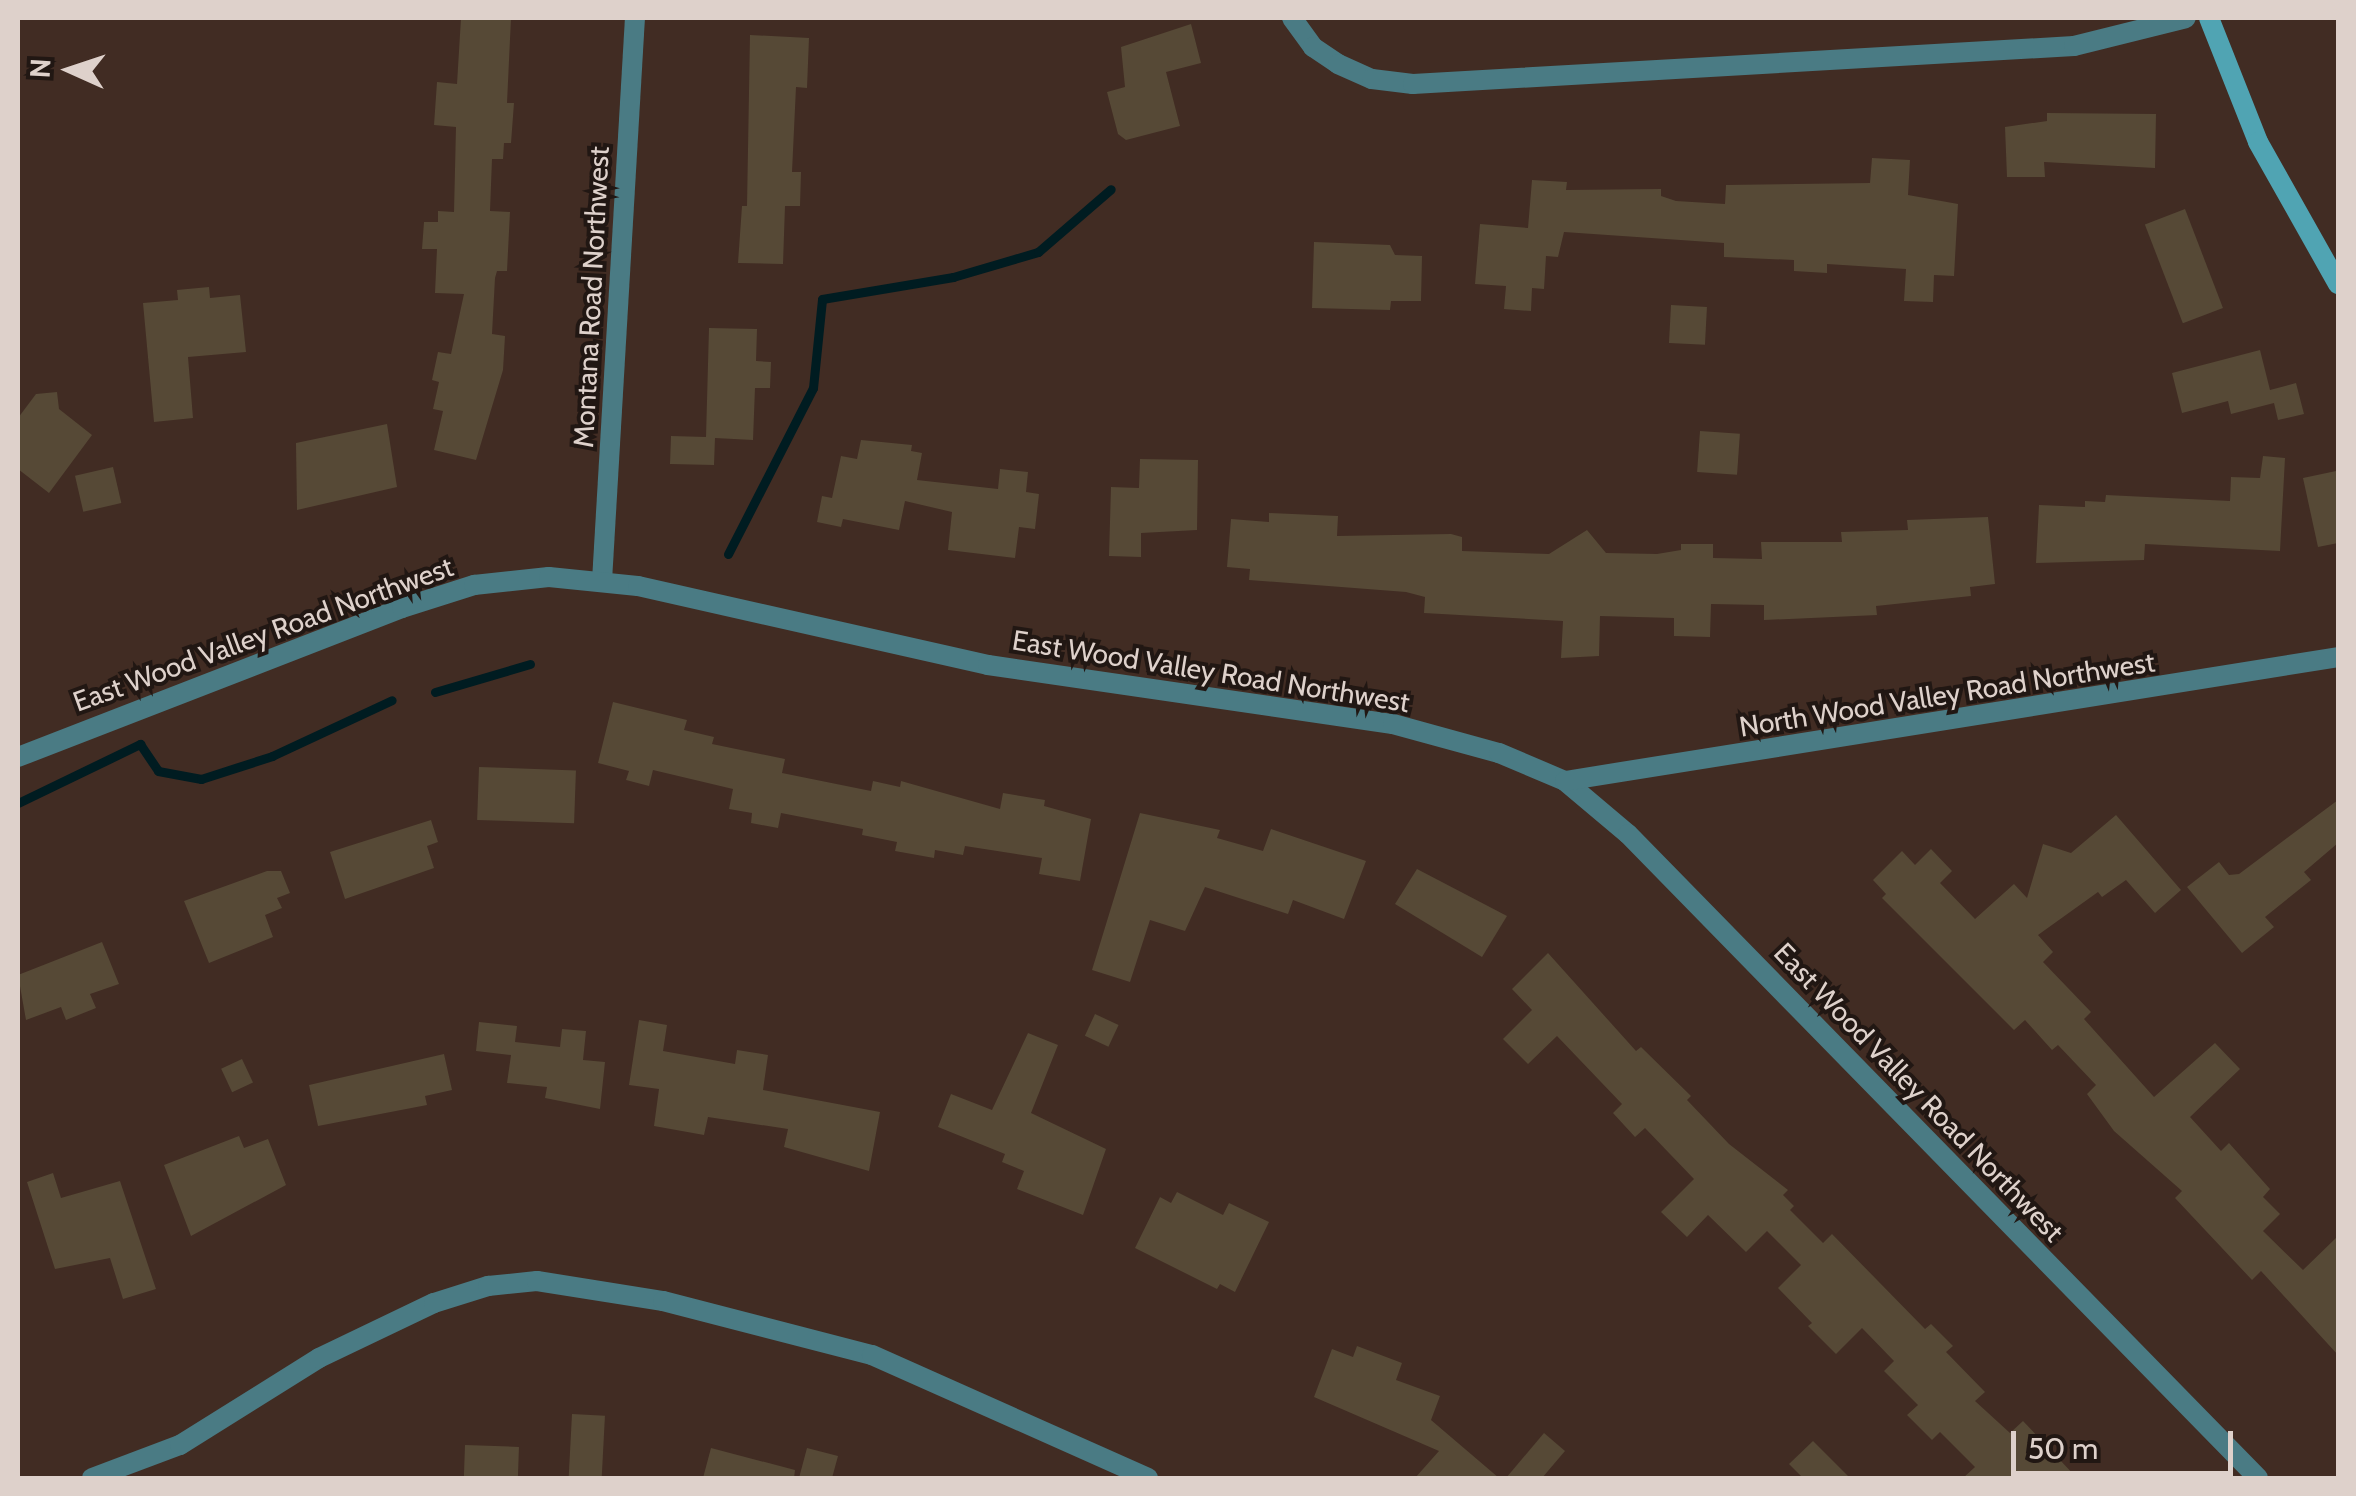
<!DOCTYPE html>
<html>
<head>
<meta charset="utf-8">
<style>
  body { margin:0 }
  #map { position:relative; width:2356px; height:1496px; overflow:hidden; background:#412c23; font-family:Cabin,sans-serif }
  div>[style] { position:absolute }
  .stream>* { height:9px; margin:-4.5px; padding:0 4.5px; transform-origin:4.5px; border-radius:4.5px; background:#001c21 }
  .building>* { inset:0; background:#564936; transform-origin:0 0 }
  .street>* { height:20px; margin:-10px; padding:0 10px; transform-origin:10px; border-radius:10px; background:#4a7b84 }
  .secondary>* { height:20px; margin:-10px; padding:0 10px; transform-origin:10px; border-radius:10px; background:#50a4b3 }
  span { translate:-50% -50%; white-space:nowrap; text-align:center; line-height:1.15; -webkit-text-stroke:8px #211713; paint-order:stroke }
  .street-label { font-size:28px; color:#ded1cb }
  .frame { position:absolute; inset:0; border:20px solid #ded1cb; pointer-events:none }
  .north { position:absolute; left:20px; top:20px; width:100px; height:100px; -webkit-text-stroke:8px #211713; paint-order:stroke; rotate:273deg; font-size:28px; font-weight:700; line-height:40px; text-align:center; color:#ded1cb }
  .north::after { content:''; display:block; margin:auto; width:35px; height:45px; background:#ded1cb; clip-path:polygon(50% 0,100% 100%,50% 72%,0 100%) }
  .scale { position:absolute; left:2011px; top:1431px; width:222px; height:45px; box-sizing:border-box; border:5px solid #ded1cb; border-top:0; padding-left:12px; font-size:30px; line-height:35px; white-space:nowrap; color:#ded1cb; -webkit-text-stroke:8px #211713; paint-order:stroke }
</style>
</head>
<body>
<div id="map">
  <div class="stream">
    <i style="left:728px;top:554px;width:186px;rotate:-62.9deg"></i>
    <i style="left:813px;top:388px;width:89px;rotate:-84.2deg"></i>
    <i style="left:822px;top:299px;width:133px;rotate:-9.5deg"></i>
    <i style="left:953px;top:277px;width:89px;rotate:-16.4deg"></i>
    <i style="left:1038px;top:252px;width:96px;rotate:-40.8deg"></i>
    <i style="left:435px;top:692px;width:99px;rotate:-16.4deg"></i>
    <i style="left:18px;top:803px;width:136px;rotate:-25.8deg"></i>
    <i style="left:140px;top:744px;width:32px;rotate:56deg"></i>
    <i style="left:158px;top:771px;width:44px;rotate:10.5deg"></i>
    <i style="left:201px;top:779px;width:75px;rotate:-17.9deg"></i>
    <i style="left:272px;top:756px;width:132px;rotate:-25deg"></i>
  </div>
  <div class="building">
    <i style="clip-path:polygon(461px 18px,511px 18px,507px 103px,514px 103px,511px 143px,504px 143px,503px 159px,492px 159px,490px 211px,510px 212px,507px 271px,497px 271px,495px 278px,492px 334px,505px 336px,503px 370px,476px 460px,434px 450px,443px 411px,433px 409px,439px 382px,432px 380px,438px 352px,451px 354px,464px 294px,435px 293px,437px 249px,422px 249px,424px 222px,438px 222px,438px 211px,454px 212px,456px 127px,434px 125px,437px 82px,457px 84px)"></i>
    <i style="clip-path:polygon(1191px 24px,1201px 63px,1166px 72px,1180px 126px,1126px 140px,1118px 134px,1107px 92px,1125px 87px,1121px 47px)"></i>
    <i style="clip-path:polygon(750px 35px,809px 38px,807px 88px,796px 87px,792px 172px,801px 172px,800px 206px,785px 206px,783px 264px,738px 263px,742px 206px,747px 206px)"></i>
    <i style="clip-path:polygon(2047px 113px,2156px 114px,2155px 168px,2044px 162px,2045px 177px,2007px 177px,2005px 127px,2047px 121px)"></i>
    <i style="clip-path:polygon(1872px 158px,1910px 160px,1908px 195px,1958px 204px,1954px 276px,1934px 275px,1933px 302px,1904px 301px,1906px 269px,1827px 264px,1827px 273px,1794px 271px,1794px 260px,1724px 257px,1724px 243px,1564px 232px,1558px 257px,1546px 256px,1544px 289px,1532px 288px,1531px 311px,1504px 309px,1506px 286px,1475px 284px,1480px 224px,1528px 228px,1532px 180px,1567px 182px,1566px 190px,1661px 189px,1661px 196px,1676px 201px,1725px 204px,1726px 185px,1870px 183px)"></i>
    <i style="left:2185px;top:209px;width:106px;height:43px;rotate:69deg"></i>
    <i style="clip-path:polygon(1314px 242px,1390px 245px,1395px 255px,1422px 256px,1421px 301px,1391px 301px,1390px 310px,1312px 308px)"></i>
    <i style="clip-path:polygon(209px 287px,210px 298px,240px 295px,246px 352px,188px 357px,193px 418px,154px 422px,143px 303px,178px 300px,177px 290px)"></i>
    <i style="left:1671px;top:305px;width:36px;height:38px;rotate:3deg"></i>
    <i style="clip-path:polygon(709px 328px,757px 329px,756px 361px,771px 362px,770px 388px,755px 388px,753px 440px,715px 438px,714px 465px,670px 464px,671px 436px,706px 437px)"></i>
    <i style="clip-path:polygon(2260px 350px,2270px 390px,2296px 383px,2304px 414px,2278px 420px,2274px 403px,2231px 414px,2228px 401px,2182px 413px,2172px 373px)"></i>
    <i style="clip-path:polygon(57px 392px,59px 409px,92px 435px,49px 493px,18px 469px,18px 418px,36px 394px)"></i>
    <i style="clip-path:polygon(387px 424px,397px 487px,297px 510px,296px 443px)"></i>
    <i style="left:1700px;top:431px;width:40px;height:41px;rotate:4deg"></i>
    <i style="clip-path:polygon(861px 440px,912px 445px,911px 451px,922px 453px,917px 480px,998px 489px,1000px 469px,1028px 472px,1026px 492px,1039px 494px,1035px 529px,1019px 527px,1015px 558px,948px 550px,952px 512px,905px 501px,899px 530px,843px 519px,841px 527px,817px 522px,822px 496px,832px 498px,841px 456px,857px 459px)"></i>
    <i style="clip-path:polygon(2263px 456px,2285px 458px,2280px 551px,2145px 544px,2144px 560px,2036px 563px,2039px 505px,2085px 507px,2085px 501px,2105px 502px,2106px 495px,2230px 501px,2231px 477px,2260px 478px)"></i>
    <i style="clip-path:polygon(1140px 459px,1198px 460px,1197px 530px,1141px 533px,1141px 557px,1109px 556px,1111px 487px,1139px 488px)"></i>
    <i style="left:113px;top:467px;width:37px;height:39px;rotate:77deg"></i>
    <i style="clip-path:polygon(2336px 471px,2338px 543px,2318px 547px,2303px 478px)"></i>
    <i style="clip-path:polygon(1269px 513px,1338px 516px,1337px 536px,1451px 534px,1462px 537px,1462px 551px,1549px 554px,1587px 530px,1606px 553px,1657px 554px,1681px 550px,1681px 544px,1713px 544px,1713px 558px,1762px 559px,1761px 542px,1842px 542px,1841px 532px,1908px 530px,1907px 520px,1988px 517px,1995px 584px,1970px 587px,1971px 596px,1876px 606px,1877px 615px,1764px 620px,1764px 605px,1711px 604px,1710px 637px,1674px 636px,1674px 618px,1600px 616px,1599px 656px,1561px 658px,1563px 621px,1424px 613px,1425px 597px,1406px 592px,1249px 580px,1250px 569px,1227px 567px,1231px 519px,1269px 522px)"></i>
    <i style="clip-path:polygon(613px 702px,687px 720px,684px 730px,714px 737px,712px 744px,785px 759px,782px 773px,871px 791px,873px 781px,900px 787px,901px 781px,1000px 809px,1003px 793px,1045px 800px,1044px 806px,1091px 819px,1080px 881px,1039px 874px,1042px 858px,965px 846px,963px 855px,935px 850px,934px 858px,895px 851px,897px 842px,862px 835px,863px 829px,781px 813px,778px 828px,751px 823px,752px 813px,729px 809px,733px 789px,653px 770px,649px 786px,626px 780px,629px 771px,598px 763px)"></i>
    <i style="left:479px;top:767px;width:97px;height:53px;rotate:2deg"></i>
    <i style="clip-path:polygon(2338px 800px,2338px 843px,2304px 872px,2311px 880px,2265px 917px,2274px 927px,2242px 953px,2187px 887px,2219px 862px,2229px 875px,2239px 874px)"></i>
    <i style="clip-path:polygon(1140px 813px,1220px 830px,1217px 838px,1263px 851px,1271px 829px,1366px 861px,1344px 919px,1293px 900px,1288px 914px,1205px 887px,1185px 931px,1150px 920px,1130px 982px,1092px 970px)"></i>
    <i style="clip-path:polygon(2116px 815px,2181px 890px,2155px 913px,2126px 880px,2102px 897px,2098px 892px,2038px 935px,2053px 952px,2043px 962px,2091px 1012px,2084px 1019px,2154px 1097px,2215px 1043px,2240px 1069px,2190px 1117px,2221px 1151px,2229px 1143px,2270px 1189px,2263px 1197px,2280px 1214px,2263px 1231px,2303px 1270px,2338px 1236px,2338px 1355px,2261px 1271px,2252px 1280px,2175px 1198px,2182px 1191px,2114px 1131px,2087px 1094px,2096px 1085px,2058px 1045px,2052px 1050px,2025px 1020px,2014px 1030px,1882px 898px,1886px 894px,1873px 880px,1902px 851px,1915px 865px,1931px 849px,1952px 871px,1940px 883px,1975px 919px,2014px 884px,2027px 898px,2043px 844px,2071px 853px)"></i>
    <i style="clip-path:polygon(431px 820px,438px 842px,427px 846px,434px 868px,345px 899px,330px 852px)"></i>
    <i style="clip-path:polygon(1417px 869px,1507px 916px,1482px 957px,1395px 904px)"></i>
    <i style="clip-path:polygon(267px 871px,281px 871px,290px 893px,277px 898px,282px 908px,265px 915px,273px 937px,209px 963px,184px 901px)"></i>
    <i style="clip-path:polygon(102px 942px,119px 984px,90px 994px,96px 1008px,66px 1020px,61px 1007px,26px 1020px,18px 975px)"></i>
    <i style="clip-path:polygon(1548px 953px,1636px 1051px,1641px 1047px,1691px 1096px,1687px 1100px,1729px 1144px,1788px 1190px,1783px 1195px,1794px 1206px,1790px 1210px,1823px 1243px,1832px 1234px,1925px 1329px,1931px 1324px,1953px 1346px,1946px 1352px,1985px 1392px,1975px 1401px,2010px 1433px,2023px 1421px,2077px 1478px,1963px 1478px,1975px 1467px,1940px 1432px,1932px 1440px,1907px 1415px,1918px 1405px,1884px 1371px,1894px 1361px,1862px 1328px,1836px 1354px,1808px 1326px,1812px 1323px,1778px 1288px,1801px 1265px,1767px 1231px,1746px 1252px,1708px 1215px,1687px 1237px,1661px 1212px,1694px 1179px,1645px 1128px,1635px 1137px,1613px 1113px,1622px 1104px,1557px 1036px,1528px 1064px,1503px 1039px,1532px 1010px,1512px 989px)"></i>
    <i style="left:1095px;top:1014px;width:26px;height:24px;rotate:25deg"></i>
    <i style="clip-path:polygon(639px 1020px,667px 1025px,663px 1051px,735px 1064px,737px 1050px,768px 1055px,763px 1090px,880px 1112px,869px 1171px,784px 1147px,788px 1129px,708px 1117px,704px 1135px,654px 1126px,659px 1089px,629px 1085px)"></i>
    <i style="clip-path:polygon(479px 1022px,517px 1026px,515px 1042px,560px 1047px,562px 1029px,586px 1031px,583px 1060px,605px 1062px,600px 1109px,545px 1098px,547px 1087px,507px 1083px,511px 1055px,476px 1051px)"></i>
    <i style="clip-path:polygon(1028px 1033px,1058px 1045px,1031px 1113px,1106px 1149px,1083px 1215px,1017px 1189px,1024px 1171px,1002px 1162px,1005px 1154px,938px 1127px,951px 1094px,992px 1110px)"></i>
    <i style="clip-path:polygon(444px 1054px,452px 1090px,425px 1096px,427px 1105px,318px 1126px,309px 1085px)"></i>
    <i style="left:242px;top:1059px;width:26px;height:23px;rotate:65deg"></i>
    <i style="clip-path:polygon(239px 1136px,244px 1148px,268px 1139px,286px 1185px,191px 1236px,164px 1165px)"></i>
    <i style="clip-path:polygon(53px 1173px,61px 1198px,120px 1181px,156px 1289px,123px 1299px,110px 1258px,55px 1269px,27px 1182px)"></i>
    <i style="clip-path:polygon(1177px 1192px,1223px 1215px,1229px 1203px,1269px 1222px,1235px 1292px,1220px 1284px,1217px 1289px,1135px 1248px,1160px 1197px,1171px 1203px)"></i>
    <i style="clip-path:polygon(1357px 1346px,1402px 1363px,1396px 1380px,1440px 1396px,1431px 1420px,1499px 1478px,1415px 1478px,1439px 1451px,1314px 1397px,1332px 1349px,1353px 1357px)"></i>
    <i style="left:572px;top:1414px;width:33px;height:64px;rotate:3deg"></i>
    <i style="clip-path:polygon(1544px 1433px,1565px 1451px,1542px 1478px,1506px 1478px)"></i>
    <i style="clip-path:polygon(1813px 1441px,1850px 1478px,1803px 1478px,1789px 1464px)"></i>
    <i style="left:465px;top:1445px;width:54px;height:33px;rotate:2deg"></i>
    <i style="clip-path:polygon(711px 1448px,795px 1470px,794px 1478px,703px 1478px)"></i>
    <i style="clip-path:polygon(807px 1448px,838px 1456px,832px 1478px,799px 1478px)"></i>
  </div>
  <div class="street">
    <i style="left:1292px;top:18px;width:36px;rotate:54deg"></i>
    <i style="left:1313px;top:47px;width:30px;rotate:34deg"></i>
    <i style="left:1338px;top:64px;width:37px;rotate:24deg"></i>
    <i style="left:1372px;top:79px;width:41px;rotate:7deg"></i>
    <i style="left:1413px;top:84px;width:662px;rotate:-3.29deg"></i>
    <i style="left:2074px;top:46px;width:115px;rotate:-14deg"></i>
    <i style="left:602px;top:581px;width:564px;rotate:-86.65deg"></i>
    <i style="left:18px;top:757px;width:412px;rotate:-21.2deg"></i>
    <i style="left:402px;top:608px;width:76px;rotate:-17.7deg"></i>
    <i style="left:474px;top:585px;width:75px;rotate:-6.1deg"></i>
    <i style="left:549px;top:577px;width:89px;rotate:5.8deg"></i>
    <i style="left:638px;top:586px;width:359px;rotate:12.7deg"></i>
    <i style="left:988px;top:665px;width:409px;rotate:8.3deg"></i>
    <i style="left:1393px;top:724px;width:110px;rotate:15.3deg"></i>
    <i style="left:1499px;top:753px;width:72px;rotate:23deg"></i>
    <i style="left:1565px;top:781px;width:82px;rotate:40.1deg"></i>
    <i style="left:1628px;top:834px;width:901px;rotate:45.63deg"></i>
    <i style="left:1565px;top:781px;width:783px;rotate:-9.11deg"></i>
    <i style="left:92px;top:1478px;width:94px;rotate:-20.6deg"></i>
    <i style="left:180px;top:1445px;width:164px;rotate:-32deg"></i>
    <i style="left:319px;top:1358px;width:127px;rotate:-25.6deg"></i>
    <i style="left:434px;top:1303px;width:57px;rotate:-17.5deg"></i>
    <i style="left:488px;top:1286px;width:49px;rotate:-5.8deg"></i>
    <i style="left:537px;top:1281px;width:128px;rotate:9deg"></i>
    <i style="left:663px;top:1301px;width:216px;rotate:14.5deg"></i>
    <i style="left:872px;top:1355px;width:302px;rotate:24deg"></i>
  </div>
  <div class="secondary">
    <i style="left:2209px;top:18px;width:133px;rotate:68.4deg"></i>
    <i style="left:2258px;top:142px;width:163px;rotate:60.6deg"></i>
  </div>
  <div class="street-label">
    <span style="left:591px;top:297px;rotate:-87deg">Montana Road Northwest</span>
    <span style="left:263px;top:634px;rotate:-20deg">East Wood Valley Road Northwest</span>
    <span style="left:1211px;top:671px;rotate:9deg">East Wood Valley Road Northwest</span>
    <span style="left:1947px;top:694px;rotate:-9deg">North Wood Valley Road Northwest</span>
    <span style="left:1919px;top:1092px;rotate:46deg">East Wood Valley Road Northwest</span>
  </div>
  <div class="frame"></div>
  <div class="north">N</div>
  <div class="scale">50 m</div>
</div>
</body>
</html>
